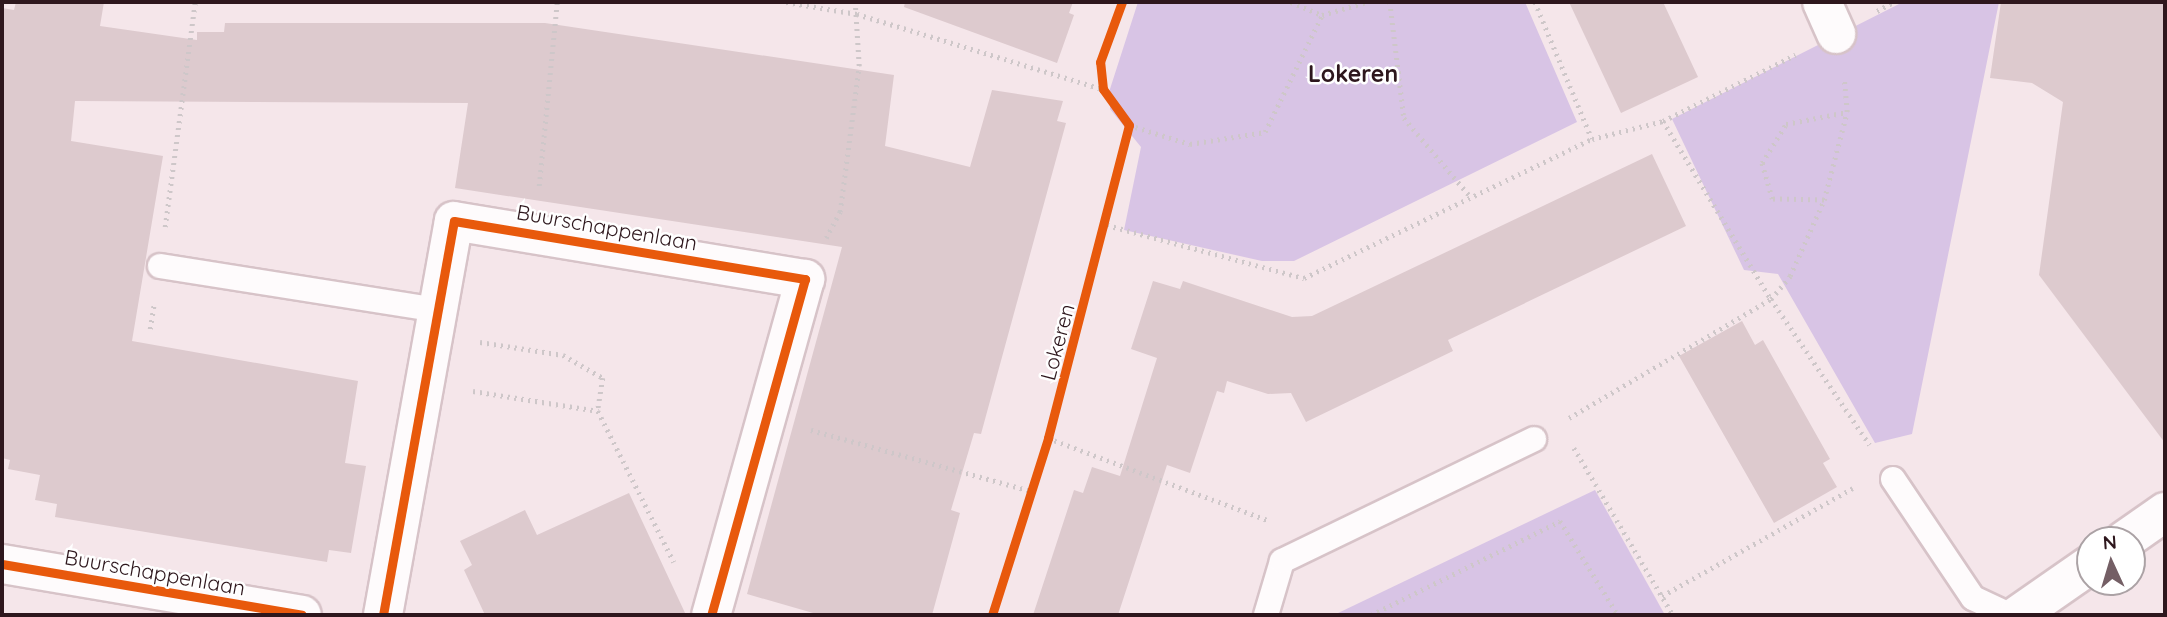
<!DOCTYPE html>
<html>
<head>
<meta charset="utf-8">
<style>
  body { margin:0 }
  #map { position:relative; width:2167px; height:617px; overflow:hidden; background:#f5e6ea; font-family:Quicksand,sans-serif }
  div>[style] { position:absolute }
  .green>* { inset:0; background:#d8c4e5 }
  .building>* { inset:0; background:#ddcace }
  .path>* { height:4.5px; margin-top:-2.25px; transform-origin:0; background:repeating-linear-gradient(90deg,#cec7c9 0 2px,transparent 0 7px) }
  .roads { filter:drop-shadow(2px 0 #d7c3c8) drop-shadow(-2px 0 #d7c3c8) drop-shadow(0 2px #d7c3c8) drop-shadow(0 -2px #d7c3c8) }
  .service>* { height:24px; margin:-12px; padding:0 12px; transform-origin:12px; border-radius:12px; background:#fefbfc }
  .minor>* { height:38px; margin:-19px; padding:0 19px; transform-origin:19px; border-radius:19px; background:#fefbfc }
  .cycleway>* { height:9px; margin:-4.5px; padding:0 4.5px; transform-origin:4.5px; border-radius:4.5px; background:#e8590c }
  span { translate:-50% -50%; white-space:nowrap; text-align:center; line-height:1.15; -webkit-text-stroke:5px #fff; paint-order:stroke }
  .street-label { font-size:21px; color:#2e171d }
  .neighbourhood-label { font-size:23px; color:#2e171d; font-weight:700 }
  .frame { position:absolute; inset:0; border:4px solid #2e171d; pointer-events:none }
  .north { position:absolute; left:2076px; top:526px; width:70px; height:70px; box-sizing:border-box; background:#fff; border:2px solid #aba2a5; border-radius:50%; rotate:356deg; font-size:19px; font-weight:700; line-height:28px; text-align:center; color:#2e171d }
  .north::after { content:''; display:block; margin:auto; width:24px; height:32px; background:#745f65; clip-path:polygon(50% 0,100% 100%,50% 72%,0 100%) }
</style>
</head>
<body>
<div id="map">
  <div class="green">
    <i style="clip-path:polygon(1138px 2px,1525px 2px,1577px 122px,1294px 261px,1262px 261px,1124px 230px,1141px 147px,1110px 109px,1110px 89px)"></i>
    <i style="clip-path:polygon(1903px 2px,1999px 2px,1912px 434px,1875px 443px,1778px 274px,1744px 270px,1672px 119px)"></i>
    <i style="clip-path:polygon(1595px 490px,1665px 615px,1335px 615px,1336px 614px)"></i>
  </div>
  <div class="building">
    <i style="clip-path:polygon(16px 2px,104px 2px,100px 26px,197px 40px,197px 32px,224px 32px,225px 23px,545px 23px,894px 75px,885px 146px,970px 167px,992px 90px,1063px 101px,1057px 121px,1066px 123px,981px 434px,974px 433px,951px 510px,960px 513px,932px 615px,820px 615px,747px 594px,842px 247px,455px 188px,468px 103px,75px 101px,71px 141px,163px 156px,132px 341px,358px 381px,345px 463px,366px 466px,351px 553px,329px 550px,327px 562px,55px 517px,57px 504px,35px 500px,40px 475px,8px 469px,10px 460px,2px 458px,2px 8px,14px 10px)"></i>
    <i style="clip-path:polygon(905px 2px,1073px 2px,1069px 13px,1074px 15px,1057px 63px,904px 7px)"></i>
    <i style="clip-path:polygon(1569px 2px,1663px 2px,1698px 77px,1621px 113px)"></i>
    <i style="clip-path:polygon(2001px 2px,2165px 2px,2165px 443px,2039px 275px,2063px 102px,2032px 83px,1990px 78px)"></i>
    <i style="clip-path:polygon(1652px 154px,1686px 226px,1448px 340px,1453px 351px,1306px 422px,1291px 393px,1268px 394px,1227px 381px,1224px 393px,1217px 391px,1190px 473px,1167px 465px,1118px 615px,1033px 615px,1074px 490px,1083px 493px,1092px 467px,1120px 476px,1157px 358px,1131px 349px,1153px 281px,1180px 289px,1183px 281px,1292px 317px,1312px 316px)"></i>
    <i style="clip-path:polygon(1742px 321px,1755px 345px,1763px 340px,1830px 459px,1823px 463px,1837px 487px,1774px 523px,1679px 356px)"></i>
    <i style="clip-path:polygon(629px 493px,686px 615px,485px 615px,464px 570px,472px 565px,460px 541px,525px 510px,537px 535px)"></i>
  </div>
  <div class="path">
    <i style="left:786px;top:2px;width:72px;rotate:9.6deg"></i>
    <i style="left:857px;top:14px;width:257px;rotate:17deg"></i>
    <i style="left:1291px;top:2px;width:34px;rotate:23deg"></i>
    <i style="left:1322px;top:15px;width:47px;rotate:-16.1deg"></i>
    <i style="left:1390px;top:2px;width:117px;rotate:83.1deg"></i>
    <i style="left:1404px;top:118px;width:102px;rotate:49.8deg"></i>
    <i style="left:1535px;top:2px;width:148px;rotate:67.4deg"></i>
    <i style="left:1877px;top:11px;width:18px;rotate:-29deg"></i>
    <i style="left:1663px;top:121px;width:208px;rotate:58.8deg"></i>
    <i style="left:1771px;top:299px;width:176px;rotate:55.9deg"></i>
    <i style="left:1129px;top:125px;width:64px;rotate:17.3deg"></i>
    <i style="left:1190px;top:144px;width:76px;rotate:-9.1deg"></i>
    <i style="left:1265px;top:132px;width:130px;rotate:-64deg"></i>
    <i style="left:539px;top:186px;width:185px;rotate:-84.4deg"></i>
    <i style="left:1824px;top:200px;width:52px;rotate:-178.9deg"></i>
    <i style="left:1772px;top:199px;width:37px;rotate:-106deg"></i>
    <i style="left:1762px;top:163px;width:46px;rotate:-58.4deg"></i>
    <i style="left:1786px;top:124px;width:62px;rotate:-11.1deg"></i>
    <i style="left:1107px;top:225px;width:204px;rotate:15.1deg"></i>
    <i style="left:1304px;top:278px;width:320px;rotate:-25.8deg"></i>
    <i style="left:1592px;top:139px;width:73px;rotate:-14.2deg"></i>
    <i style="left:1663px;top:121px;width:148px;rotate:-26.6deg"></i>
    <i style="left:165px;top:227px;width:227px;rotate:-82.4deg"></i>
    <i style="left:826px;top:238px;width:30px;rotate:-62deg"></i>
    <i style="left:840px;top:212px;width:147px;rotate:-82.6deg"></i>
    <i style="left:859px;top:66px;width:64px;rotate:-93.6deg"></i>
    <i style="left:150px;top:329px;width:24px;rotate:-81deg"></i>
    <i style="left:480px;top:342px;width:84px;rotate:8.9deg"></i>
    <i style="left:563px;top:355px;width:46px;rotate:29.9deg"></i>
    <i style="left:603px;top:378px;width:33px;rotate:99deg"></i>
    <i style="left:473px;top:391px;width:127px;rotate:9.1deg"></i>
    <i style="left:598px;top:411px;width:169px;rotate:63.3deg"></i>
    <i style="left:1569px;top:418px;width:234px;rotate:-30.5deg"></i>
    <i style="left:1771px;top:299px;width:30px;rotate:-50deg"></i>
    <i style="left:1790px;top:276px;width:83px;rotate:-65.9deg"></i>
    <i style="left:1824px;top:200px;width:91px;rotate:-75.4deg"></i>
    <i style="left:1847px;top:112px;width:33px;rotate:-95deg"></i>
    <i style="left:811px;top:430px;width:228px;rotate:15.5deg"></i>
    <i style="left:1048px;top:438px;width:234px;rotate:20.5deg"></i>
    <i style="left:1574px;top:448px;width:194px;rotate:59.3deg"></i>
    <i style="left:1662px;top:596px;width:219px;rotate:-29.5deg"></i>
    <i style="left:1371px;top:615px;width:211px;rotate:-26.4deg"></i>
    <i style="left:1560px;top:521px;width:110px;rotate:58.3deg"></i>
  </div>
  <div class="roads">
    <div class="service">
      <i style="left:160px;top:266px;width:282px;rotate:9deg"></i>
      <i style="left:1893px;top:479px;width:143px;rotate:56.1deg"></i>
      <i style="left:1973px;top:598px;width:40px;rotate:25deg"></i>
      <i style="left:1266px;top:615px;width:56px;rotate:-73.5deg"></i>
      <i style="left:1282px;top:561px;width:280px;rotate:-25.8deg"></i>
    </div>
    <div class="minor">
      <i style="left:1822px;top:2px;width:35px;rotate:66deg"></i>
      <i style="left:2125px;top:540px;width:49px;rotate:-35deg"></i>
      <i style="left:2px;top:564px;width:304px;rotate:9.6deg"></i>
      <i style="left:383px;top:615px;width:400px;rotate:-79.8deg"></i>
      <i style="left:454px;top:221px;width:356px;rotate:9.4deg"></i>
      <i style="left:805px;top:279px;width:349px;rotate:105.6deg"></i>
      <i style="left:2018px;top:615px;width:88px;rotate:-34.8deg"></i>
    </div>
  </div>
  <div class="cycleway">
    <i style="left:2px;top:564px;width:304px;rotate:9.6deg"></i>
    <i style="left:383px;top:615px;width:400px;rotate:-79.8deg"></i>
    <i style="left:454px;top:221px;width:356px;rotate:9.4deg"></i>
    <i style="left:805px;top:279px;width:349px;rotate:105.6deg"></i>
    <i style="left:992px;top:615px;width:186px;rotate:-72.4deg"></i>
    <i style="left:1048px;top:438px;width:323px;rotate:-75.5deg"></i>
    <i style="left:1129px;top:125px;width:44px;rotate:-125.8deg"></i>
    <i style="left:1103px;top:89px;width:27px;rotate:-96deg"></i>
    <i style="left:1100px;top:62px;width:64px;rotate:-69.9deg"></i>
  </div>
  <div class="street-label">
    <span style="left:607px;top:227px;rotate:10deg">Buurschappenlaan</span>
    <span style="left:1057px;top:342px;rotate:-75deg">Lokeren</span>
    <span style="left:155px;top:572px;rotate:10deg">Buurschappenlaan</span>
  </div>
  <div class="neighbourhood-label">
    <span style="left:1353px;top:74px">Lokeren</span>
  </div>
  <div class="frame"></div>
  <div class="north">N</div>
</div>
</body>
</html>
